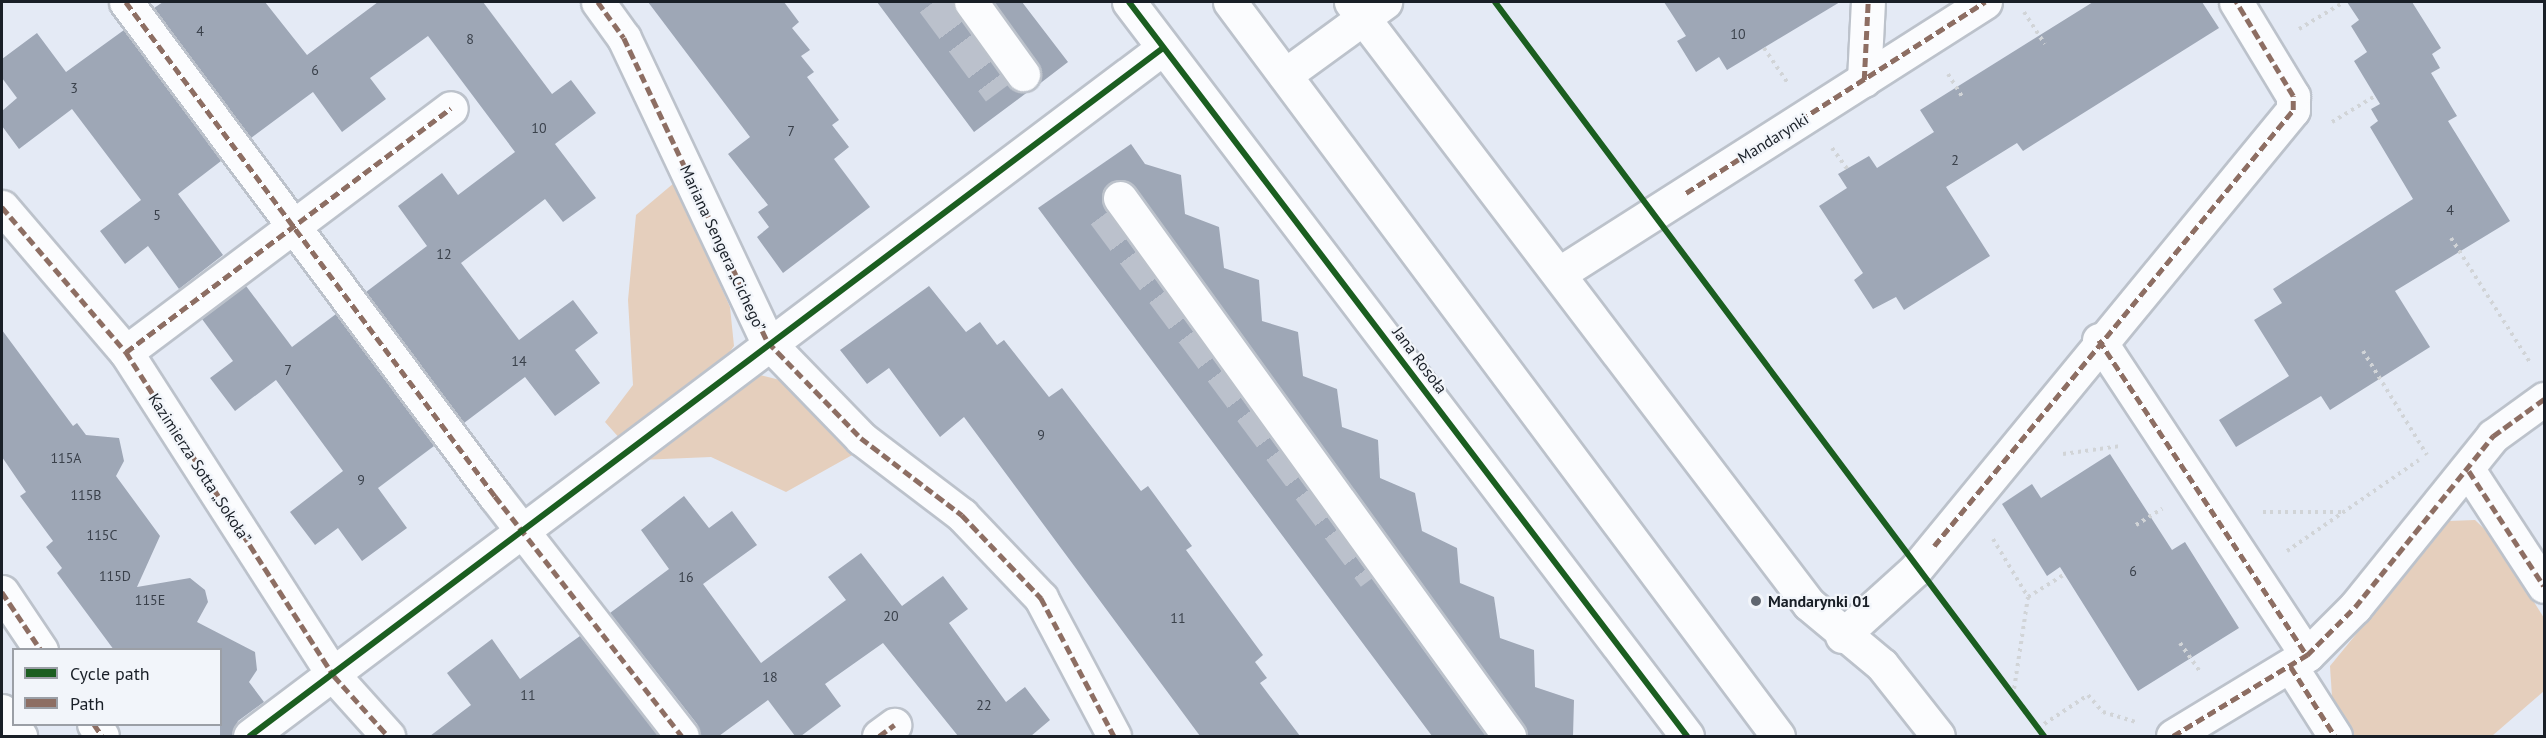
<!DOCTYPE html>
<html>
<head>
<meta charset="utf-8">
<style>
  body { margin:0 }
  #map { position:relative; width:2546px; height:738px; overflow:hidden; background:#e4eaf5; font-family:"PT Sans",sans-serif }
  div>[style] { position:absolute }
  .green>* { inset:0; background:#e5cfbd }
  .building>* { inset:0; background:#9ea7b6 }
  .minor-tunnel>* { height:33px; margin-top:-16.5px; transform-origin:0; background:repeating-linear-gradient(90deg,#bbc1cc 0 33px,transparent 0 49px) }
  .path>* { height:4px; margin-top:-2px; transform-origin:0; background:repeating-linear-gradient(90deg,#d1d4d7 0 3px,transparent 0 7.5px) }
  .roads { filter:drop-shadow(2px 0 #bcc2cb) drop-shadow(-2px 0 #bcc2cb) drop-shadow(0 2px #bcc2cb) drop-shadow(0 -2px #bcc2cb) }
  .minor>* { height:33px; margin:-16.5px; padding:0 16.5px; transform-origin:16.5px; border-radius:16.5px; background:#fbfcfe }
  .quiet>* { height:4.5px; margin-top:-2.25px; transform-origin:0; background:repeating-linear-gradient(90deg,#8d6e63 0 9px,transparent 0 13.5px) }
  .cycleway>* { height:6px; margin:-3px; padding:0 3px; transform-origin:3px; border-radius:3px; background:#1b5e20 }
  .dots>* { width:16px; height:16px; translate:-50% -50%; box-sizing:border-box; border:3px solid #f2f5fa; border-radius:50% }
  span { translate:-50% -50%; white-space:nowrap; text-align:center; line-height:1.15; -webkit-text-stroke:4.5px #f2f5fa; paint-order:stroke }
  .number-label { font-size:14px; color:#3a414b }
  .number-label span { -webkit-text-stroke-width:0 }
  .street-label { font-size:16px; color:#191f27 }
  .poi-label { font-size:16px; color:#191f27; font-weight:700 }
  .left { translate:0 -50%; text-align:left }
  .frame { position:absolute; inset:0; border:3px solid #191f27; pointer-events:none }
  .legend { position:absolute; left:12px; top:648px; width:210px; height:78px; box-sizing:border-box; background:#f2f5fa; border:2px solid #9b9fa6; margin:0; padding:8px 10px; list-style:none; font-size:18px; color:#191f27 }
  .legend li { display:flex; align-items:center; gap:12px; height:30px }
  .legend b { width:30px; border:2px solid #9b9fa6 }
</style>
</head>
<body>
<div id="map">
  <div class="green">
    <i style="clip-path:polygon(674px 183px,730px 307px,734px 346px,724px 360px,743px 383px,760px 375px,784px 381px,854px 454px,786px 492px,711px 457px,639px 460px,605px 422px,633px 385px,628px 300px,636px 215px)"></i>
    <i style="clip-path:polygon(2475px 520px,2494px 538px,2544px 618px,2544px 691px,2492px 736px,2353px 736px,2332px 697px,2330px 666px,2449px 521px)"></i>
  </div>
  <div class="building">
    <i style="clip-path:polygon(163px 2px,265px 2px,307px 55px,378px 2px,483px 2px,552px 94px,571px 80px,596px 113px,555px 144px,596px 198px,563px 222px,545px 199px,461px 263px,519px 340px,573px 300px,598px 333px,575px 350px,600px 383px,555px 416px,525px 377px,464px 423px,366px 292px,427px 246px,398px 206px,442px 173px,458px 195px,515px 152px,428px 36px,370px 78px,386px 99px,342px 132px,313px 92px,251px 138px,154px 8px)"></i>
    <i style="clip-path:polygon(648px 2px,784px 2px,799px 22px,792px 28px,810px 50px,801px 56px,814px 72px,807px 77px,839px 120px,832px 125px,849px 147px,834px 159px,870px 207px,783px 273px,757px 237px,769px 227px,758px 212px,768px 205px,728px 154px,750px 137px)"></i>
    <i style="clip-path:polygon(877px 2px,953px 2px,1008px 85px,1029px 91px,974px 132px)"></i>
    <i style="clip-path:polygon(994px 2px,1022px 2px,1068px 62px,1038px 85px,1038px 64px)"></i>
    <i style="clip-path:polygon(1664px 2px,1840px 2px,1727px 70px,1719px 57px,1696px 72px,1677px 41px,1686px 36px)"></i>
    <i style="clip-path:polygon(2093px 2px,2202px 2px,2219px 28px,2023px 151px,2017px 143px,1946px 187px,1990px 256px,1904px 310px,1896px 297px,1873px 309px,1854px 280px,1863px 273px,1819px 206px,1847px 188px,1838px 174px,1869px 156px,1877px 168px,1934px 132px,1920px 110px)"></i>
    <i style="clip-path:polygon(2347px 2px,2412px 2px,2441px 48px,2432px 54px,2440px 68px,2431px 73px,2457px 116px,2448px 121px,2510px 221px,2395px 291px,2430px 347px,2330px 410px,2321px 396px,2236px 447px,2219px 420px,2289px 376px,2254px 320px,2282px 303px,2273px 289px,2413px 199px,2370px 127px,2378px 121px,2371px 109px,2380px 104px,2354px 61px,2367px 52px,2351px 26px,2359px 20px)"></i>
    <i style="clip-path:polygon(124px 30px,221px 161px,178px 194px,223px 255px,179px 289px,148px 246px,125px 264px,100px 231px,141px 200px,72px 109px,19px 149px,2px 126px,2px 111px,17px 98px,2px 78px,2px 59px,37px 33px,66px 72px)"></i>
    <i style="clip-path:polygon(1131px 144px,1145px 164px,1181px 175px,1185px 214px,1219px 227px,1224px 268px,1259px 280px,1262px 321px,1298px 332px,1303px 376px,1337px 389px,1342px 427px,1378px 440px,1380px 478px,1415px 493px,1422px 531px,1457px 548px,1460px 583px,1494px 597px,1500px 638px,1534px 650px,1535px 687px,1574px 700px,1573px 736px,1527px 736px,1135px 187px,1127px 181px,1110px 183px,1103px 191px,1105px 209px,1486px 736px,1432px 736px,1038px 208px)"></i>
    <i style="clip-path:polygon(246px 286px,292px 347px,336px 314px,434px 446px,378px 488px,407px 528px,362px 561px,338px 528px,315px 545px,290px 512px,343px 471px,276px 380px,235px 411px,210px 378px,233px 361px,202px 319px)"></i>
    <i style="clip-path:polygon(929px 286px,966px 332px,980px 322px,997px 345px,1004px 340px,1049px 397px,1062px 388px,1141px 491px,1148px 486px,1192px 546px,1186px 550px,1263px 655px,1255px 662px,1267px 678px,1260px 683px,1300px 736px,1200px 736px,964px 417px,940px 437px,889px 368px,867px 384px,840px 350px)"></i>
    <i style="clip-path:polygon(2px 330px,73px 426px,77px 423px,86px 435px,119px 438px,124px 461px,116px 476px,160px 536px,137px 587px,190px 578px,205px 590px,208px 602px,197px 622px,255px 652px,257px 670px,249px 682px,264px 702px,238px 721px,232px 736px,220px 736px,220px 650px,114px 650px,57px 573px,62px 568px,46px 547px,53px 541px,20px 496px,26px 492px,2px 457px)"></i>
    <i style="clip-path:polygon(2110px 454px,2172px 550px,2185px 542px,2239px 628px,2138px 691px,2060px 567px,2047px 576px,2002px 504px,2032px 484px,2041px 498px)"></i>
    <i style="clip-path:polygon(684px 496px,709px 528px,732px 511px,757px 545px,703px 584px,761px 663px,846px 600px,828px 577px,861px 553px,902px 606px,943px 576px,968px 609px,949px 623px,1006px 702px,1025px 687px,1050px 720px,1031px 736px,958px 736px,883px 643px,825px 684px,841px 706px,801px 736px,795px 736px,768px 700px,719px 736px,700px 736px,697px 724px,610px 613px,669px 569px,641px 530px)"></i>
    <i style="clip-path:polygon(580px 636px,659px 736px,430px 736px,471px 705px,447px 673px,492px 639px,520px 679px)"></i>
  </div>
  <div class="minor-tunnel">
    <i style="left:933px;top:2px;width:111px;rotate:53.4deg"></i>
    <i style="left:1104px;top:214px;width:452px;rotate:53.3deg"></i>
  </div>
  <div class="path">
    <i style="left:2024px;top:12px;width:38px;rotate:57deg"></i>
    <i style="left:2299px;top:29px;width:52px;rotate:-31deg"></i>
    <i style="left:1764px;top:48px;width:41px;rotate:55.9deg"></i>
    <i style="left:1948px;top:74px;width:26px;rotate:58deg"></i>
    <i style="left:2332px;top:122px;width:50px;rotate:-31.2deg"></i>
    <i style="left:1832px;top:148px;width:26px;rotate:54deg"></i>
    <i style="left:2451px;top:238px;width:146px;rotate:57.6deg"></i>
    <i style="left:2363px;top:351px;width:122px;rotate:58.4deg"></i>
    <i style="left:2063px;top:454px;width:59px;rotate:-7.9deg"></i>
    <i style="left:2263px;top:512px;width:79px"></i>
    <i style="left:2136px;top:525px;width:31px;rotate:-32deg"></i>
    <i style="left:1993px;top:539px;width:68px;rotate:58.9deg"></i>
    <i style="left:2028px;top:597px;width:44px;rotate:-31.9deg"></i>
    <i style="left:2287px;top:551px;width:160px;rotate:-34.6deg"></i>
    <i style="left:2180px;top:643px;width:35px;rotate:55deg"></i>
    <i style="left:2013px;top:696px;width:100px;rotate:-81.4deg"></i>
    <i style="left:2038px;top:728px;width:60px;rotate:-33.4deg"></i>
    <i style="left:2088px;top:695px;width:23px;rotate:49deg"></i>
    <i style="left:2103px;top:712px;width:34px;rotate:17deg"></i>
  </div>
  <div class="roads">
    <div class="minor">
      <i style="left:126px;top:2px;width:617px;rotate:53.24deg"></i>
      <i style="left:495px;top:496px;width:304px;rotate:52.1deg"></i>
      <i style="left:598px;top:2px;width:44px;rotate:54.2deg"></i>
      <i style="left:624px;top:38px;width:336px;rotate:64.7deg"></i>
      <i style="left:768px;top:342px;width:134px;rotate:45.9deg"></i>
      <i style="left:861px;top:438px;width:127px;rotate:37.3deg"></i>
      <i style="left:962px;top:515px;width:115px;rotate:46.4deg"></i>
      <i style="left:1041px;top:598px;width:156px;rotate:62.1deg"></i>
      <i style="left:971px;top:2px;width:89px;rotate:54.2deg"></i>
      <i style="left:1129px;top:2px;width:922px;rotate:52.76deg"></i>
      <i style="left:1230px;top:2px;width:916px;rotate:53.26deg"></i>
      <i style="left:1351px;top:2px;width:756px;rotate:52.74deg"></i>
      <i style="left:1809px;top:604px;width:95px;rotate:39.9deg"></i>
      <i style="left:1882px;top:665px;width:90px;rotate:51.7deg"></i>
      <i style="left:1285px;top:75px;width:124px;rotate:-36.1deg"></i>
      <i style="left:1864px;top:80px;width:78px;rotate:-87.1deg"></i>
      <i style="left:1120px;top:198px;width:664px;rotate:54.13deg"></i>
      <i style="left:2px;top:207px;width:191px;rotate:49.5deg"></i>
      <i style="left:126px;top:352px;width:385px;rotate:57.3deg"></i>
      <i style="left:334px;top:676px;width:81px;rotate:48deg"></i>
      <i style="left:1560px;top:273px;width:504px;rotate:-32.52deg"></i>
      <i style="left:2099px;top:340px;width:377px;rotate:56.6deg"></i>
      <i style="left:126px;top:352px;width:406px;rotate:-36.9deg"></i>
      <i style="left:2469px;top:471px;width:137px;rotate:56.9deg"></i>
      <i style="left:2px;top:592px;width:70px;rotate:56.1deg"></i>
      <i style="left:1842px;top:636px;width:98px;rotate:-42.1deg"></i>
      <i style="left:1915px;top:570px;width:595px;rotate:-50.59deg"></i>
      <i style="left:2293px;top:110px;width:14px;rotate:-90deg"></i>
      <i style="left:2293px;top:96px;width:110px;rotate:-121.2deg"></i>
      <i style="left:2291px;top:667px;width:82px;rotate:57.5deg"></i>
      <i style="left:2px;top:711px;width:31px;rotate:54deg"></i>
      <i style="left:94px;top:724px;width:14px;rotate:56deg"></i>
      <i style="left:250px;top:736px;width:1143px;rotate:-37deg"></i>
      <i style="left:879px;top:736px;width:19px;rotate:-36deg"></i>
      <i style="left:2173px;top:736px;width:157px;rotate:-31.2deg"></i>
      <i style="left:2307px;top:655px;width:68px;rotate:-45deg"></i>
      <i style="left:2355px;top:607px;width:220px;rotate:-51.1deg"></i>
      <i style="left:2493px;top:436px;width:63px;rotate:-36deg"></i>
    </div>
  </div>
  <div class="quiet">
    <i style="left:126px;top:2px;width:617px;rotate:53.24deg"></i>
    <i style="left:495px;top:496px;width:304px;rotate:52.1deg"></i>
    <i style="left:598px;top:2px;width:44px;rotate:54.2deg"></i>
    <i style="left:624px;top:38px;width:336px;rotate:64.7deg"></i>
    <i style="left:768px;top:342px;width:134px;rotate:45.9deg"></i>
    <i style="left:861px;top:438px;width:127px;rotate:37.3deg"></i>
    <i style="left:962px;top:515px;width:115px;rotate:46.4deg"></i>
    <i style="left:1041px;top:598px;width:156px;rotate:62.1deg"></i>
    <i style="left:1864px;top:80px;width:78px;rotate:-87.1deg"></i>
    <i style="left:1686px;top:193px;width:355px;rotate:-32.6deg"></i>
    <i style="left:2px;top:207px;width:191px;rotate:49.5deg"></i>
    <i style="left:126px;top:352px;width:385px;rotate:57.3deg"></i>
    <i style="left:334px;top:676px;width:81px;rotate:48deg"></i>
    <i style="left:2099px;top:340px;width:377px;rotate:56.6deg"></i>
    <i style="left:126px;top:352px;width:406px;rotate:-36.9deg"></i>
    <i style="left:2469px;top:471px;width:137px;rotate:56.9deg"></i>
    <i style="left:1934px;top:546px;width:565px;rotate:-50.53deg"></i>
    <i style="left:2293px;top:110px;width:14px;rotate:-90deg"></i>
    <i style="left:2293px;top:96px;width:110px;rotate:-121.2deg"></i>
    <i style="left:2px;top:592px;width:70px;rotate:56.1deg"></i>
    <i style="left:2291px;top:667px;width:82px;rotate:57.5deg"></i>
    <i style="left:94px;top:724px;width:14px;rotate:56deg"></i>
    <i style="left:879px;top:736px;width:19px;rotate:-36deg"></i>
    <i style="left:2173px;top:736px;width:157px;rotate:-31.2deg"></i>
    <i style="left:2307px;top:655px;width:68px;rotate:-45deg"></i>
    <i style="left:2355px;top:607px;width:220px;rotate:-51.1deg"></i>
    <i style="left:2493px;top:436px;width:63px;rotate:-36deg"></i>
  </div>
  <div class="cycleway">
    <i style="left:1129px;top:2px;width:922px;rotate:52.76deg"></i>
    <i style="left:1495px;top:2px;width:917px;rotate:53.21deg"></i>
    <i style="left:250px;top:736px;width:1143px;rotate:-37deg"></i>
  </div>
  <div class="dots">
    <i style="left:1756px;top:601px;background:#60666f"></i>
  </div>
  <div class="number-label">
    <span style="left:200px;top:31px">4</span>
    <span style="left:1738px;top:34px">10</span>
    <span style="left:470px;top:39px">8</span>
    <span style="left:315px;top:70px">6</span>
    <span style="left:74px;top:88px">3</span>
    <span style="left:539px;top:128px">10</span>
    <span style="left:791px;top:131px">7</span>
    <span style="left:1955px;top:160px">2</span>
    <span style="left:2450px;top:210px">4</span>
    <span style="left:157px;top:215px">5</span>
    <span style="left:444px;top:254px">12</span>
    <span style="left:519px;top:361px">14</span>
    <span style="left:288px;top:370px">7</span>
    <span style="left:1041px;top:435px">9</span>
    <span style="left:66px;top:458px">115A</span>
    <span style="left:361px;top:480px">9</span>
    <span style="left:86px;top:495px">115B</span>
    <span style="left:102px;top:535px">115C</span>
    <span style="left:2133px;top:571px">6</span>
    <span style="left:115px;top:576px">115D</span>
    <span style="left:686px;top:577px">16</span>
    <span style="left:150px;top:600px">115E</span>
    <span style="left:891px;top:616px">20</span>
    <span style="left:1178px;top:618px">11</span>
    <span style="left:770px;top:677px">18</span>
    <span style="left:528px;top:695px">11</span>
    <span style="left:984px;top:705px">22</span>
  </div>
  <div class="street-label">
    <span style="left:1773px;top:138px;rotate:-32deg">Mandarynki</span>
    <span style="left:723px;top:248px;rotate:65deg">Mariana Sengera „Cichego”</span>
    <span style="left:1420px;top:360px;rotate:53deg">Jana Rosoła</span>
    <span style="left:200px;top:468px;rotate:57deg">Kazimierza Sotta „Sokoła”</span>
  </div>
  <div class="poi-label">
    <span class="left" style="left:1768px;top:601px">Mandarynki 01</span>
  </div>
  <div class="frame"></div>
  <ul class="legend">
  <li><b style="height:8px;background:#1b5e20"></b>Cycle path</li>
  <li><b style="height:8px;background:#8d6e63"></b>Path</li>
  </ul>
</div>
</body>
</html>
